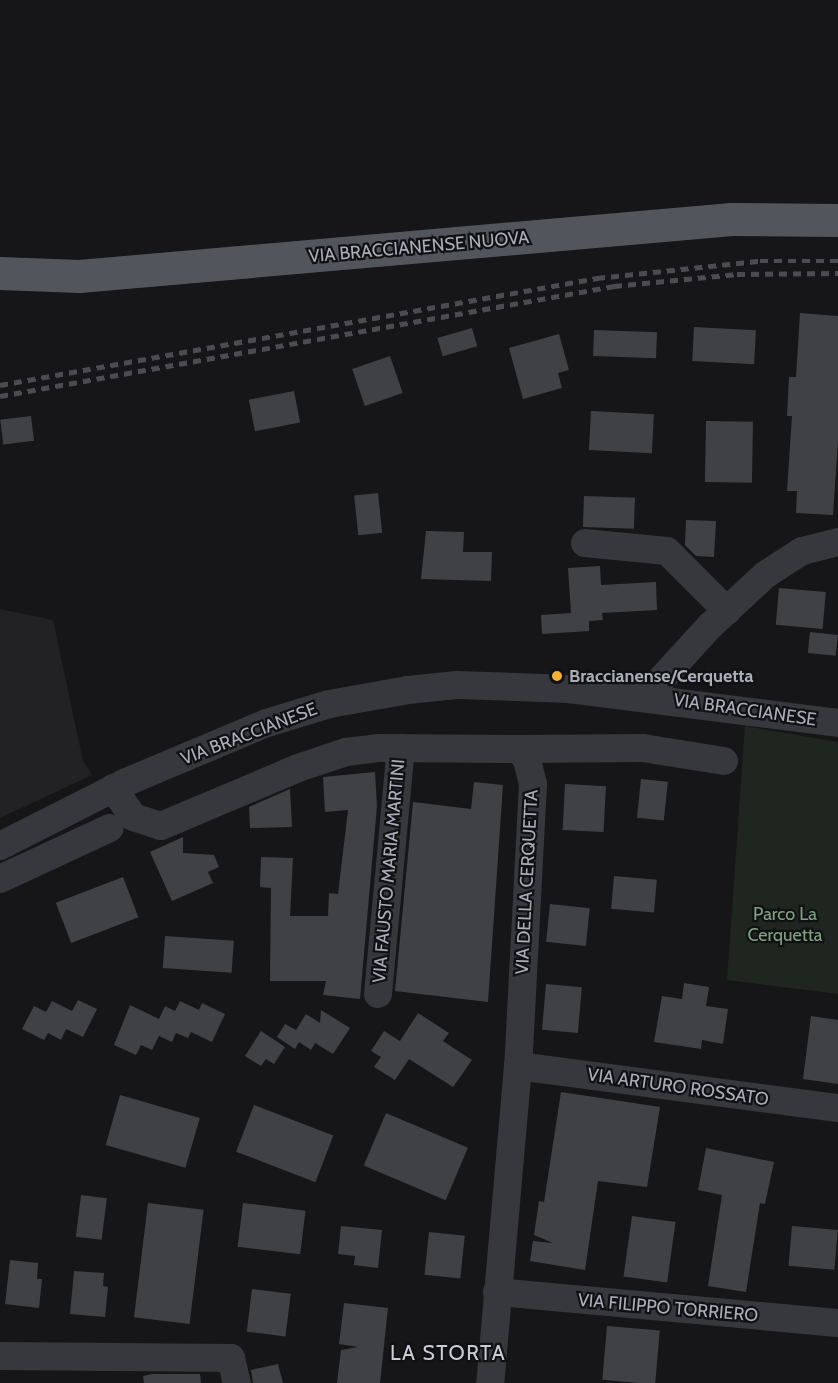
<!DOCTYPE html>
<html>
<head>
<meta charset="utf-8">
<style>
  body { margin:0 }
  #map { position:relative; width:838px; height:1383px; overflow:hidden; background:#161618; font-family:Cabin,sans-serif }
  div>[style] { position:absolute }
  .built>* { inset:0; background:#222225 }
  .green>* { inset:0; background:#1e261f }
  .building>* { inset:0; background:#404145; transform-origin:0 0 }
  .minor>* { height:28px; margin:-14px; padding:0 14px; transform-origin:14px; border-radius:14px; background:#37383d }
  .major>* { height:33px; margin:-16.5px; padding:0 16.5px; transform-origin:16.5px; border-radius:16.5px; background:#53555c }
  .rail>* { height:4.5px; margin-top:-2.25px; transform-origin:0; background:repeating-linear-gradient(90deg,#4a4c52 0 8px,transparent 0 14px) }
  .dots>* { width:16px; height:16px; translate:-50% -50%; box-sizing:border-box; border:3px solid #111113; border-radius:50% }
  span { translate:-50% -50%; white-space:nowrap; text-align:center; line-height:1.15; -webkit-text-stroke:4.5px #111113; paint-order:stroke }
  .street-label { font-size:18px; color:#a8adb8 }
  .poi-label { font-size:18px; color:#a8adb8; font-weight:700 }
  .left { translate:0 -50%; text-align:left }
  .park-label { font-size:18px; color:#7fa381 }
  .quarter-label { font-size:21px; color:#c9ccd4; letter-spacing:1.5px }
</style>
</head>
<body>
<div id="map">
  <div class="built">
    <i style="clip-path:polygon(0 609px,53px 620px,83px 761px,92px 775px,0 818px)"></i>
  </div>
  <div class="green">
    <i style="clip-path:polygon(745px 726px,838px 742px,838px 994px,727px 980px)"></i>
  </div>
  <div class="building">
    <i style="clip-path:polygon(800px 313px,838px 316px,838px 441px,833px 515px,796px 513px,797px 491px,787px 491px,792px 416px,787px 416px,789px 377px,796px 377px)"></i>
    <i style="left:694px;top:327px;width:62px;height:34px;rotate:3deg"></i>
    <i style="left:472px;top:328px;width:19px;height:36px;rotate:74deg"></i>
    <i style="left:594px;top:330px;width:63px;height:26px;rotate:2deg"></i>
    <i style="clip-path:polygon(559px 334px,569px 370px,558px 373px,562px 388px,523px 399px,509px 348px)"></i>
    <i style="left:390px;top:356px;width:39px;height:40px;rotate:71deg"></i>
    <i style="left:294px;top:391px;width:32px;height:46px;rotate:79deg"></i>
    <i style="left:591px;top:411px;width:63px;height:39px;rotate:3deg"></i>
    <i style="left:31px;top:416px;width:25px;height:31px;rotate:83deg"></i>
    <i style="left:706px;top:421px;width:47px;height:61px;rotate:1deg"></i>
    <i style="left:378px;top:493px;width:40px;height:24px;rotate:84deg"></i>
    <i style="left:584px;top:496px;width:51px;height:31px;rotate:2deg"></i>
    <i style="clip-path:polygon(686px 520px,716px 521px,714px 557px,696px 556px,685px 545px)"></i>
    <i style="clip-path:polygon(426px 531px,464px 532px,463px 552px,492px 552px,491px 581px,421px 579px)"></i>
    <i style="clip-path:polygon(600px 566px,601px 585px,656px 582px,657px 610px,602px 613px,603px 620px,589px 621px,589px 631px,542px 634px,541px 615px,571px 613px,568px 568px)"></i>
    <i style="left:779px;top:588px;width:47px;height:37px;rotate:5deg"></i>
    <i style="left:810px;top:632px;width:28px;height:21px;rotate:6deg"></i>
    <i style="clip-path:polygon(375px 772px,377px 806px,360px 999px,323px 995px,326px 981px,270px 981px,271px 888px,260px 887px,261px 857px,293px 858px,290px 916px,328px 916px,329px 893px,338px 894px,348px 810px,325px 812px,323px 777px)"></i>
    <i style="left:641px;top:779px;width:27px;height:39px;rotate:6deg"></i>
    <i style="clip-path:polygon(474px 782px,503px 785px,488px 1002px,395px 991px,413px 802px,471px 809px)"></i>
    <i style="left:565px;top:784px;width:41px;height:46px;rotate:3deg"></i>
    <i style="clip-path:polygon(290px 789px,292px 827px,250px 828px,249px 807px)"></i>
    <i style="clip-path:polygon(183px 837px,183px 853px,214px 855px,219px 867px,208px 872px,213px 883px,172px 901px,150px 852px)"></i>
    <i style="left:614px;top:876px;width:43px;height:33px;rotate:5deg"></i>
    <i style="left:123px;top:877px;width:43px;height:72px;rotate:69deg"></i>
    <i style="left:550px;top:904px;width:40px;height:38px;rotate:6deg"></i>
    <i style="left:165px;top:936px;width:69px;height:32px;rotate:4deg"></i>
    <i style="clip-path:polygon(684px 983px,709px 987px,706px 1006px,728px 1009px,723px 1044px,702px 1040px,701px 1049px,654px 1042px,662px 996px,682px 999px)"></i>
    <i style="left:546px;top:984px;width:36px;height:46px;rotate:5deg"></i>
    <i style="clip-path:polygon(78px 1000px,97px 1009px,83px 1037px,66px 1029px,61px 1040px,48px 1033px,44px 1040px,22px 1029px,34px 1006px,46px 1012px,52px 1001px,72px 1011px)"></i>
    <i style="clip-path:polygon(180px 1001px,199px 1010px,202px 1003px,225px 1014px,212px 1042px,191px 1032px,188px 1038px,176px 1033px,172px 1042px,159px 1036px,152px 1050px,141px 1045px,136px 1055px,114px 1045px,130px 1005px,159px 1019px,165px 1006px,175px 1011px)"></i>
    <i style="clip-path:polygon(321px 1010px,350px 1028px,333px 1054px,315px 1043px,311px 1050px,299px 1042px,295px 1049px,277px 1037px,285px 1024px,296px 1030px,306px 1014px,320px 1023px)"></i>
    <i style="clip-path:polygon(418px 1013px,449px 1033px,443px 1041px,472px 1060px,453px 1087px,409px 1059px,395px 1080px,374px 1067px,381px 1057px,371px 1051px,384px 1031px,400px 1041px)"></i>
    <i style="clip-path:polygon(811px 1016px,838px 1020px,838px 1084px,803px 1079px)"></i>
    <i style="clip-path:polygon(261px 1031px,285px 1047px,274px 1064px,266px 1059px,261px 1066px,245px 1056px)"></i>
    <i style="clip-path:polygon(561px 1092px,660px 1107px,647px 1187px,598px 1181px,585px 1270px,530px 1261px,533px 1241px,553px 1243px,534px 1235px,539px 1201px,544px 1202px)"></i>
    <i style="left:120px;top:1095px;width:83px;height:52px;rotate:16deg"></i>
    <i style="left:254px;top:1105px;width:85px;height:50px;rotate:21deg"></i>
    <i style="left:386px;top:1113px;width:89px;height:57px;rotate:23deg"></i>
    <i style="clip-path:polygon(706px 1148px,774px 1162px,765px 1204px,760px 1203px,746px 1292px,708px 1286px,722px 1195px,698px 1190px)"></i>
    <i style="left:81px;top:1195px;width:26px;height:42px;rotate:7deg"></i>
    <i style="left:148px;top:1203px;width:56px;height:115px;rotate:7deg"></i>
    <i style="left:243px;top:1203px;width:63px;height:44px;rotate:7deg"></i>
    <i style="left:632px;top:1216px;width:44px;height:61px;rotate:8deg"></i>
    <i style="clip-path:polygon(341px 1226px,382px 1230px,378px 1268px,354px 1265px,355px 1256px,338px 1254px)"></i>
    <i style="left:792px;top:1226px;width:46px;height:40px;rotate:5deg"></i>
    <i style="left:429px;top:1232px;width:36px;height:43px;rotate:6deg"></i>
    <i style="clip-path:polygon(10px 1260px,38px 1263px,37px 1279px,42px 1279px,39px 1308px,5px 1304px)"></i>
    <i style="clip-path:polygon(74px 1271px,104px 1273px,103px 1286px,108px 1287px,105px 1317px,70px 1314px)"></i>
    <i style="left:252px;top:1289px;width:39px;height:43px;rotate:7deg"></i>
    <i style="clip-path:polygon(344px 1303px,388px 1308px,380px 1383px,337px 1383px,341px 1350px,358px 1347px,339px 1344px)"></i>
    <i style="left:607px;top:1326px;width:53px;height:54px;rotate:5deg"></i>
    <i style="clip-path:polygon(278px 1364px,283px 1383px,253px 1383px,251px 1370px)"></i>
    <i style="clip-path:polygon(152px 1374px,200px 1374px,201px 1383px,144px 1383px,143px 1376px)"></i>
  </div>
  <div class="minor">
    <i style="left:585px;top:543px;width:82px;rotate:5.6deg"></i>
    <i style="left:667px;top:551px;width:85px;rotate:45deg"></i>
    <i style="left:646px;top:696px;width:95px;rotate:-47.6deg"></i>
    <i style="left:710px;top:626px;width:75px;rotate:-42.8deg"></i>
    <i style="left:765px;top:575px;width:44px;rotate:-33deg"></i>
    <i style="left:802px;top:551px;width:37px;rotate:-14deg"></i>
    <i style="left:520px;top:749px;width:123px;rotate:-0.5deg"></i>
    <i style="left:643px;top:748px;width:82px;rotate:9.1deg"></i>
    <i style="left:113px;top:788px;width:35px;rotate:55deg"></i>
    <i style="left:133px;top:817px;width:29px;rotate:18deg"></i>
    <i style="left:161px;top:826px;width:149px;rotate:-22.9deg"></i>
    <i style="left:298px;top:768px;width:51px;rotate:-18.4deg"></i>
    <i style="left:346px;top:752px;width:32px;rotate:-7deg"></i>
    <i style="left:378px;top:748px;width:142px;rotate:0.4deg"></i>
    <i style="left:520px;top:749px;width:13px;rotate:58deg"></i>
    <i style="left:527px;top:760px;width:25px;rotate:76deg"></i>
    <i style="left:533px;top:784px;width:282px;rotate:93deg"></i>
    <i style="left:518px;top:1066px;width:318px;rotate:95deg"></i>
    <i style="left:0;top:846px;width:139px;rotate:-26.9deg"></i>
    <i style="left:124px;top:783px;width:155px;rotate:-22.8deg"></i>
    <i style="left:267px;top:723px;width:65px;rotate:-17deg"></i>
    <i style="left:329px;top:704px;width:80px;rotate:-10deg"></i>
    <i style="left:408px;top:690px;width:49px;rotate:-5.8deg"></i>
    <i style="left:457px;top:685px;width:112px;rotate:2deg"></i>
    <i style="left:569px;top:689px;width:271px;rotate:7.2deg"></i>
    <i style="left:0;top:879px;width:121px;rotate:-24.9deg"></i>
    <i style="left:378px;top:994px;width:247px;rotate:-84.7deg"></i>
    <i style="left:518px;top:1066px;width:323px;rotate:7.5deg"></i>
    <i style="left:497px;top:1292px;width:342px;rotate:5.2deg"></i>
    <i style="left:0;top:1356px;width:231px;rotate:0.5deg"></i>
    <i style="left:231px;top:1358px;width:26px;rotate:77deg"></i>
  </div>
  <div class="major">
    <i style="left:0;top:273px;width:79px;rotate:2.2deg"></i>
    <i style="left:79px;top:276px;width:655px;rotate:-4.99deg"></i>
    <i style="left:732px;top:219px;width:106px;rotate:0.5deg"></i>
  </div>
  <div class="rail">
    <i style="left:0;top:385px;width:607px;rotate:-10.16deg"></i>
    <i style="left:597px;top:278px;width:164px;rotate:-6deg"></i>
    <i style="left:760px;top:261px;width:78px"></i>
    <i style="left:0;top:396px;width:624px;rotate:-10.16deg"></i>
    <i style="left:614px;top:286px;width:124px;rotate:-5.6deg"></i>
    <i style="left:737px;top:274px;width:101px;rotate:-0.6deg"></i>
  </div>
  <div class="dots">
    <i style="left:557px;top:676px;background:#f2b134"></i>
  </div>
  <div class="street-label">
    <span style="left:419px;top:247px;rotate:-5deg">VIA BRACCIANENSE NUOVA</span>
    <span style="left:745px;top:710px;rotate:8deg">VIA BRACCIANESE</span>
    <span style="left:249px;top:734px;rotate:-21deg">VIA BRACCIANESE</span>
    <span style="left:389px;top:871px;rotate:-85deg">VIA FAUSTO MARIA MARTINI</span>
    <span style="left:527px;top:882px;rotate:-87deg">VIA DELLA CERQUETTA</span>
    <span style="left:678px;top:1087px;rotate:8deg">VIA ARTURO ROSSATO</span>
    <span style="left:668px;top:1308px;rotate:5deg">VIA FILIPPO TORRIERO</span>
  </div>
  <div class="poi-label">
    <span class="left" style="left:569px;top:676px">Braccianense/Cerquetta</span>
  </div>
  <div class="park-label">
    <span style="left:785px;top:925px">Parco La<br>Cerquetta</span>
  </div>
  <div class="quarter-label">
    <span style="left:448px;top:1353px">LA STORTA</span>
  </div>
</div>
</body>
</html>
